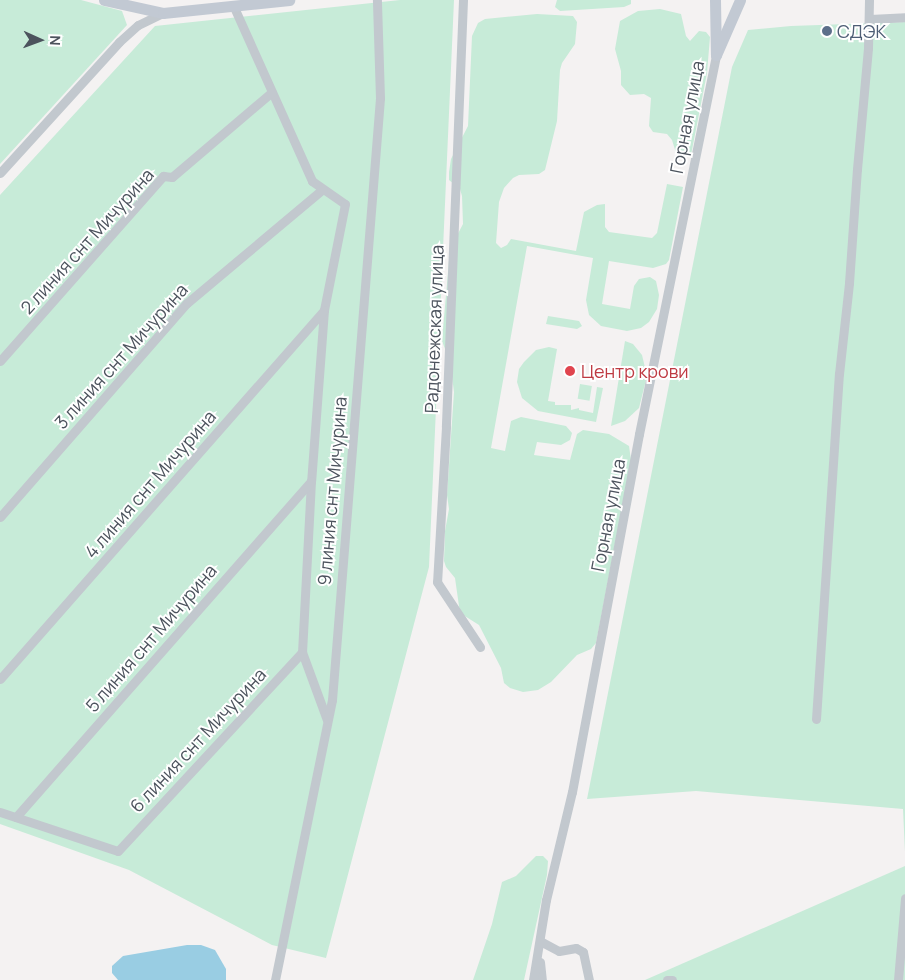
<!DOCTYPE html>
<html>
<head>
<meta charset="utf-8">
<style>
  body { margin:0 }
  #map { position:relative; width:905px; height:980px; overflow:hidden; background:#f4f2f2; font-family:Manrope,sans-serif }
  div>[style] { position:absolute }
  .green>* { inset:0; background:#c7ebd8; transform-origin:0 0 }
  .water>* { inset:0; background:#99cde3 }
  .street>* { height:9px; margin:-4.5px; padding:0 4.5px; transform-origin:4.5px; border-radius:4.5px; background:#c2c8ce }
  .secondary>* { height:11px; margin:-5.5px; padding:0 5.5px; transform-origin:5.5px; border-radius:5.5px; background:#c2c9d3 }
  .dots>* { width:14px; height:14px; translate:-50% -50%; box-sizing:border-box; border:2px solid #fff; border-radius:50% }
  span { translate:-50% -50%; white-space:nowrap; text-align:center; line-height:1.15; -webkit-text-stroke:4px #fff; paint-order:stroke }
  .service-label { font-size:18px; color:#4e5e75 }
  .left { translate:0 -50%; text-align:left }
  .street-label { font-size:18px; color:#4c535d }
  .health-label { font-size:18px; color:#be3a42 }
  .north { position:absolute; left:15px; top:15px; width:50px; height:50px; -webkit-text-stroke:4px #fff; paint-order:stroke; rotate:92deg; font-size:14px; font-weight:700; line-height:20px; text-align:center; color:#4c535d }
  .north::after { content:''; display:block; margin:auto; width:18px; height:22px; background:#4c535d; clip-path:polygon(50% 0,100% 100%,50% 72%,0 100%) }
</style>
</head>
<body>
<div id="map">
  <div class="green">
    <i style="clip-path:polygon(0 0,81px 0,122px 11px,127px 25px,0 164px)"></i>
    <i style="clip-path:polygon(400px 0,454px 0,429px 567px,326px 958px,272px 945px,129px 870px,0 824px,0 195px,155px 26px)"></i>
    <i style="clip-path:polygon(557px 0,631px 0,631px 4px,624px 7px,560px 11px,555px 7px)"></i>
    <i style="clip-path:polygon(660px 9px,681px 14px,686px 36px,690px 41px,699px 31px,706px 32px,710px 37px,707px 73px,691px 155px,683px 156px,676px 153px,672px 140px,667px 134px,653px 132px,649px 126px,651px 98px,644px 94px,630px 95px,621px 85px,621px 71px,615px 49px,620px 21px,638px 11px)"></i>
    <i style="clip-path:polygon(537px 14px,573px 16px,577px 22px,575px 44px,562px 63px,560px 70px,557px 121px,545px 170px,539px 174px,519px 175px,513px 178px,504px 188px,499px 202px,496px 243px,501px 248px,507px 245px,511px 239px,576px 251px,584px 212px,597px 205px,605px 204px,605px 227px,609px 232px,652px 238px,657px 233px,667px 184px,683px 187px,669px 260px,666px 264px,653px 268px,609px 261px,602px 304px,630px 309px,634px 286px,639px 279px,650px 277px,656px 281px,659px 295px,657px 309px,649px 322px,641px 328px,627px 331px,601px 326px,589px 315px,586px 300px,593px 258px,527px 246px,491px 448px,505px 451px,511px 421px,521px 417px,566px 426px,572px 433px,570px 440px,561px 445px,537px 442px,534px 455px,570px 460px,577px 434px,583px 430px,609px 434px,629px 446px,631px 460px,596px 643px,591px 649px,577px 655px,551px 682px,538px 690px,523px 692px,510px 688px,504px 683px,501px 668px,479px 625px,460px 613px,455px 578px,446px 567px,444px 561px,445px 531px,449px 509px,447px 495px,454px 392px,450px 362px,442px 341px,450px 249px,463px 224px,462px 196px,460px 189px,449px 180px,449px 172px,451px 159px,468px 126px,472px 36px,478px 23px,485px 19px)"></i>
    <i style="clip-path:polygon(905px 22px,905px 852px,903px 809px,696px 791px,587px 799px,732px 67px,748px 30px,791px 26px)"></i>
    <i style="clip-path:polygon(548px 316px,579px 321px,582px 326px,577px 329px,546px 324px)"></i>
    <i style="clip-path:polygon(625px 341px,633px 344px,642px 355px,647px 376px,639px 408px,625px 421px,611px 426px)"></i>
    <i style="clip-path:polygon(549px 347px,557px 349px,548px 401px,555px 402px,555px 405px,571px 405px,571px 410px,579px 408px,579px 410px,593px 413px,597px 387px,603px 388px,596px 422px,538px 411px,522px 398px,517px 382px,519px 369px,524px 362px,536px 350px)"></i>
    <i style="left:580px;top:384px;width:12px;height:15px;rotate:9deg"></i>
    <i style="clip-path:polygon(536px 856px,543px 856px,548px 861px,547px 875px,524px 980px,473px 980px,492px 924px,502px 882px,516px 876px)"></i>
    <i style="clip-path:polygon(905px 866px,905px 980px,645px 980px)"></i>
  </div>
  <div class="water">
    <i style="clip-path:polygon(187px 945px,201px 945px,215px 950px,226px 969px,226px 980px,118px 980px,112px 973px,112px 966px,123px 956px)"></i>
  </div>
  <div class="street">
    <i style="left:463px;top:0;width:427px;rotate:92.3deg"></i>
    <i style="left:446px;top:427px;width:155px;rotate:93.3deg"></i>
    <i style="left:437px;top:582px;width:78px;rotate:56.5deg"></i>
    <i style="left:233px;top:5px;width:193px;rotate:65.8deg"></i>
    <i style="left:312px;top:181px;width:40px;rotate:34.9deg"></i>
    <i style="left:345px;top:204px;width:108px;rotate:101.2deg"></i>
    <i style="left:324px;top:310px;width:171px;rotate:94.3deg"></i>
    <i style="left:311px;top:481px;width:171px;rotate:93deg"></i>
    <i style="left:302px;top:652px;width:72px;rotate:69.8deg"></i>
    <i style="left:870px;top:19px;width:35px;rotate:-3deg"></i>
    <i style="left:0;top:173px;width:177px;rotate:-47.7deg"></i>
    <i style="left:119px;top:42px;width:25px;rotate:-42deg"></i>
    <i style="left:138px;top:25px;width:28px;rotate:-26deg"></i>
    <i style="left:0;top:361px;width:247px;rotate:-48.6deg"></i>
    <i style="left:163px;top:176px;width:9px;rotate:6deg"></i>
    <i style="left:172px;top:177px;width:131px;rotate:-40.4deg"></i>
    <i style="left:0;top:517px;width:284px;rotate:-48.9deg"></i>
    <i style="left:187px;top:303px;width:177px;rotate:-40deg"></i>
    <i style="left:0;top:679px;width:491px;rotate:-48.7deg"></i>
    <i style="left:816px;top:719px;width:346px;rotate:-86.2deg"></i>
    <i style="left:839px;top:374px;width:92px;rotate:-83.7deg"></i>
    <i style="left:849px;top:283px;width:114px;rotate:-86deg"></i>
    <i style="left:857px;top:169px;width:121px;rotate:-84.8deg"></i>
    <i style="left:868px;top:48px;width:48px;rotate:-88.8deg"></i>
    <i style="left:0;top:812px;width:124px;rotate:18.3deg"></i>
    <i style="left:118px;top:851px;width:271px;rotate:-47.2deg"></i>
    <i style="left:16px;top:817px;width:447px;rotate:-48.7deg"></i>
    <i style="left:540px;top:941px;width:21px;rotate:28deg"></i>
    <i style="left:559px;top:951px;width:17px;rotate:-10deg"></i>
    <i style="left:576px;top:948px;width:8px;rotate:30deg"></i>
    <i style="left:583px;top:952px;width:29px;rotate:78deg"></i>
    <i style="left:540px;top:962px;width:18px;rotate:84deg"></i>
    <i style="left:275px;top:980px;width:286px;rotate:-78.5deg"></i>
    <i style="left:332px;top:700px;width:604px;rotate:-85.44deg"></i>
    <i style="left:380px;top:98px;width:98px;rotate:-91.8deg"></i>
    <i style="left:533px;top:980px;width:81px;rotate:-80.8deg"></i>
    <i style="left:546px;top:900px;width:111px;rotate:-76.5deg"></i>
    <i style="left:572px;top:792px;width:364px;rotate:-79.4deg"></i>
    <i style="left:639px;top:434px;width:387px;rotate:-78.5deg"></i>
    <i style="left:667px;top:980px;width:5px"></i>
    <i style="left:898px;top:980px;width:82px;rotate:-85.1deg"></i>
  </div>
  <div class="secondary">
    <i style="left:104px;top:0;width:60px;rotate:12.4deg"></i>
    <i style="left:163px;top:13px;width:127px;rotate:-5.9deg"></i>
    <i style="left:715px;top:0;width:55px;rotate:89deg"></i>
    <i style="left:716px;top:55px;width:60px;rotate:-66.4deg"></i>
  </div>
  <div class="dots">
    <i style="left:827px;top:31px;background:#5c6f8a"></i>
    <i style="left:570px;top:371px;background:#e0444e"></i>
  </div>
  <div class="service-label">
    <span class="left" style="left:837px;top:31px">СДЭК</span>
  </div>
  <div class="street-label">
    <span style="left:687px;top:117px;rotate:-79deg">Горная улица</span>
    <span style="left:87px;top:241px;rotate:-48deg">2 линия снт Мичурина</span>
    <span style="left:434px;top:329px;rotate:-88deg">Радонежская улица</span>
    <span style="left:121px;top:356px;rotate:-48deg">3 линия снт Мичурина</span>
    <span style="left:150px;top:484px;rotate:-49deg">4 линия снт Мичурина</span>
    <span style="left:332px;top:491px;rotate:-85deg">9 линия снт Мичурина</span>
    <span style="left:608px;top:515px;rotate:-79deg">Горная улица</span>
    <span style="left:151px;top:638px;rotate:-49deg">5 линия снт Мичурина</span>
    <span style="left:198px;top:740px;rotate:-47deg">6 линия снт Мичурина</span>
  </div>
  <div class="health-label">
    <span class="left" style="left:581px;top:371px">Центр крови</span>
  </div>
  <div class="north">N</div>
</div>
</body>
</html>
